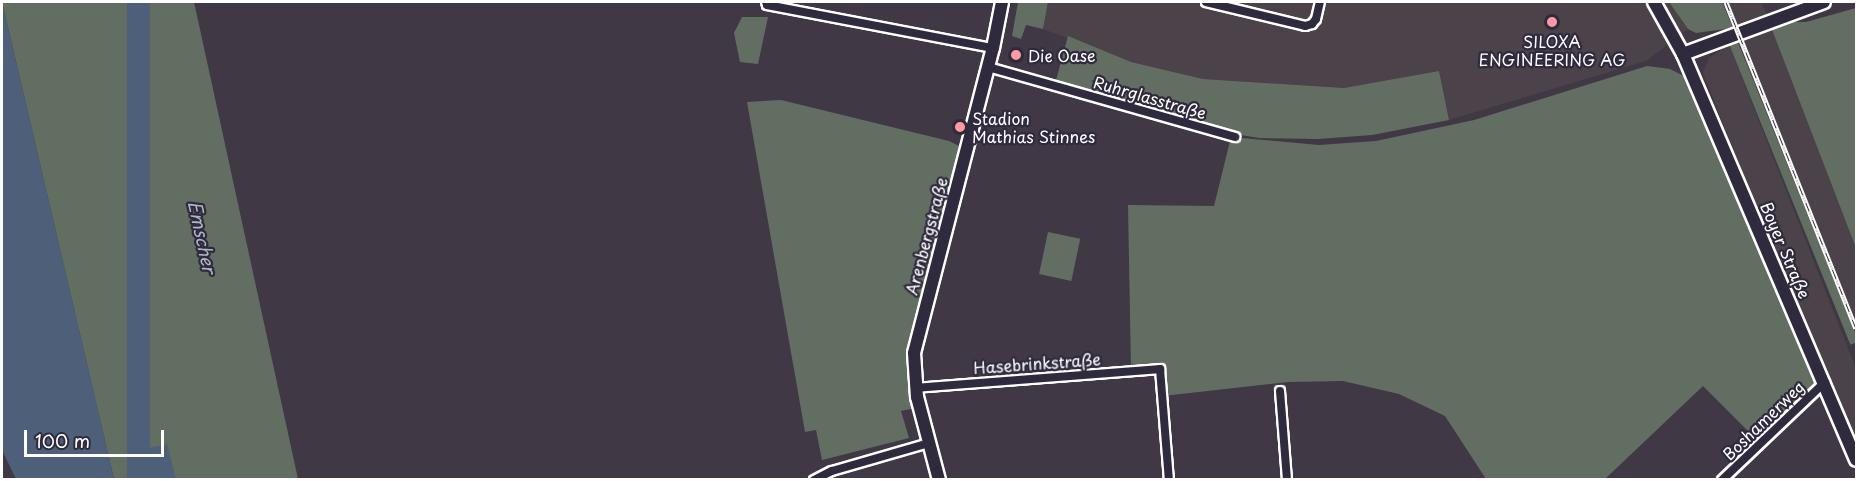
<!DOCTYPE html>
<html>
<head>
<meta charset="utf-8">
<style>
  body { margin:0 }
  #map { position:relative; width:1858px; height:481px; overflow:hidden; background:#403845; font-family:"Playpen Sans",sans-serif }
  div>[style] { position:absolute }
  .built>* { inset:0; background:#4c424a }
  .green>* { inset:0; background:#636e62; transform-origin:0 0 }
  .water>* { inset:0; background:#4e6079; transform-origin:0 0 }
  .roads { filter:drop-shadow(2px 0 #fff) drop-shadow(-2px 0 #fff) drop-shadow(0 2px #fff) drop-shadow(0 -2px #fff) }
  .street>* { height:8px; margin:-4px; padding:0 4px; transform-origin:4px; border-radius:4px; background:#2f2a3d }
  .secondary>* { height:12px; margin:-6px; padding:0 6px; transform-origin:6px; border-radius:6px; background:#2f2a3d }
  .rail>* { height:5px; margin-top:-2.5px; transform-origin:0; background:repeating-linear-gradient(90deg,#2f2a3d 0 9px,#fff 0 18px); box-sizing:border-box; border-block:2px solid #fff }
  .dots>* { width:16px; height:16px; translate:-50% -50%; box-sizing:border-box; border:3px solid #2f2a3d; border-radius:50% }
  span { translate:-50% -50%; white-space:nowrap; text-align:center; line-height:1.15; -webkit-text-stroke:4.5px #2f2a3d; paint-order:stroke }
  .poi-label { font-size:16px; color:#fff }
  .left { translate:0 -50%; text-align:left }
  .street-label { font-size:16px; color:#fff }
  .water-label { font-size:18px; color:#afb7c3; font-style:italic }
  .frame { position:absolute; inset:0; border:3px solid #fff; pointer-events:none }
  .scale { position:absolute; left:24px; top:430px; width:140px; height:27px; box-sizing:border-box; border:3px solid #fff; border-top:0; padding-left:8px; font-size:18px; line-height:21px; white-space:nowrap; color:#fff; -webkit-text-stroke:4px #2f2a3d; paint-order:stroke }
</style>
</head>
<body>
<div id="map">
  <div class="built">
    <i style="clip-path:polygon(1048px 2px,1669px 2px,1688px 29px,1646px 61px,1449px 120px,1439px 71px,1344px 88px,1203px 79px,1131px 62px,1043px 29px)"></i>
    <i style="clip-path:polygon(1722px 2px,1761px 2px,1767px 15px,1733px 28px)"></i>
    <i style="clip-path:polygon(1771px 27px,1856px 248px,1856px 342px,1737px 40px)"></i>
    <i style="clip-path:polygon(1729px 45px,1856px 369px,1856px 458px,1703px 73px,1709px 58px)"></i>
  </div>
  <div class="green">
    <i style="clip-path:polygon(2px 2px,194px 2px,298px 479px,114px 479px)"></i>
    <i style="clip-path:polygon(1018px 2px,1048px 2px,1043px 29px,1026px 25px,1021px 39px,1012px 36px)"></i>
    <i style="clip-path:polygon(1669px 2px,1722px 2px,1733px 28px,1696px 33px,1688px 29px)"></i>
    <i style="clip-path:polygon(1856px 8px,1856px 248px,1771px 27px,1788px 22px,1806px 22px)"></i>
    <i style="clip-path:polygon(742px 17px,768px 17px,758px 64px,740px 62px,734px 33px)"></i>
    <i style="clip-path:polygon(1068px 36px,1131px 62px,1203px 79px,1344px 88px,1439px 71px,1449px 120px,1372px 135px,1318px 139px,1259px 138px,1234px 134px,1055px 84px)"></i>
    <i style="left:1737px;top:40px;width:325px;height:9px;rotate:68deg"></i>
    <i style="clip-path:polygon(1647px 66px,1670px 69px,1684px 76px,1753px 234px,1825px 382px,1760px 443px,1703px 386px,1605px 479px,1486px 479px,1445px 416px,1399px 394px,1343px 381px,1288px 382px,1163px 396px,1162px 368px,1131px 370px,1128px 205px,1214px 206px,1231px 137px,1319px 145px,1376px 141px,1474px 120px)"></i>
    <i style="clip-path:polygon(781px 100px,949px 141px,965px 149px,916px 341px,920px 407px,901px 411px,909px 438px,822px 460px,816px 430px,805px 432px,747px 102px)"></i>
    <i style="left:1048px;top:232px;width:33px;height:43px;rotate:12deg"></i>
  </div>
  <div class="water">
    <i style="clip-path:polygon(2px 2px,97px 406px,114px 479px,16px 479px,2px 450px)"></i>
    <i style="left:127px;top:2px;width:23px;height:486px"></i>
    <i style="clip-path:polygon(167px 444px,176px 479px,136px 479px,130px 452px)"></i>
  </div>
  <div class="roads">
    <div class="street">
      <i style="left:766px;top:2px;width:3px;rotate:72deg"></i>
      <i style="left:767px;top:5px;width:230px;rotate:10.8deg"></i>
      <i style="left:1206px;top:2px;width:102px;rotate:13.6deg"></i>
      <i style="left:1305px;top:26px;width:7px;rotate:-16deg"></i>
      <i style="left:1312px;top:24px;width:6px;rotate:-51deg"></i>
      <i style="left:1316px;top:19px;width:17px;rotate:-77deg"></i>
      <i style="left:988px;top:67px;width:257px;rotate:15.8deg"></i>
      <i style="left:915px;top:388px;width:246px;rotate:-4.4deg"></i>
      <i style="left:1160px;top:369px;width:111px;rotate:85.4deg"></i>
      <i style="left:1280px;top:391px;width:89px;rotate:85.5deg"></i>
      <i style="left:814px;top:480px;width:20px;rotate:-27deg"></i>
      <i style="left:832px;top:471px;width:101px;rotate:-16.1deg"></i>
      <i style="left:1722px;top:480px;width:142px;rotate:-43.6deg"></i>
    </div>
    <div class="secondary">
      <i style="left:1654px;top:2px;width:60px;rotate:60.9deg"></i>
      <i style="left:1683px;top:54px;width:441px;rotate:66.9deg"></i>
      <i style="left:1683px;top:54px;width:150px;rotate:-20.2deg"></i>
      <i style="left:939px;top:480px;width:86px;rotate:-104.8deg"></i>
      <i style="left:917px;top:397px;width:44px;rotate:-93.9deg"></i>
      <i style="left:914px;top:353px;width:315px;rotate:-75.5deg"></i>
      <i style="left:993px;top:48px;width:47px;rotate:-78.9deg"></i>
    </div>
  </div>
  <div class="rail">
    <i style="left:1726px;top:2px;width:351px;rotate:68.3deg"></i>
  </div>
  <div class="dots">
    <i style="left:1552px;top:22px;background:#ff9aa2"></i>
    <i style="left:1016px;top:55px;background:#ff9aa2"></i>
    <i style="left:960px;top:127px;background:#ff9aa2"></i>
  </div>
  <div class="poi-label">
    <span style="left:1552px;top:50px">SILOXA<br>ENGINEERING AG</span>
    <span class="left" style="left:1028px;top:55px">Die Oase</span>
    <span class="left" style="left:972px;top:127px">Stadion<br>Mathias Stinnes</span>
  </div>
  <div class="street-label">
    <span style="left:1150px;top:97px;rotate:16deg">Ruhrglasstraße</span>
    <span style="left:926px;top:236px;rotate:-75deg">Arenbergstraße</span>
    <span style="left:1786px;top:250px;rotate:67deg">Boyer Straße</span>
    <span style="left:1037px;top:363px;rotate:-4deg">Hasebrinkstraße</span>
    <span style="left:1763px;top:420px;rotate:-44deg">Boshamerweg</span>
  </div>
  <div class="water-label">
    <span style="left:202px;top:237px;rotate:78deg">Emscher</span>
  </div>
  <div class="frame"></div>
  <div class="scale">100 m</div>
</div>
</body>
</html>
